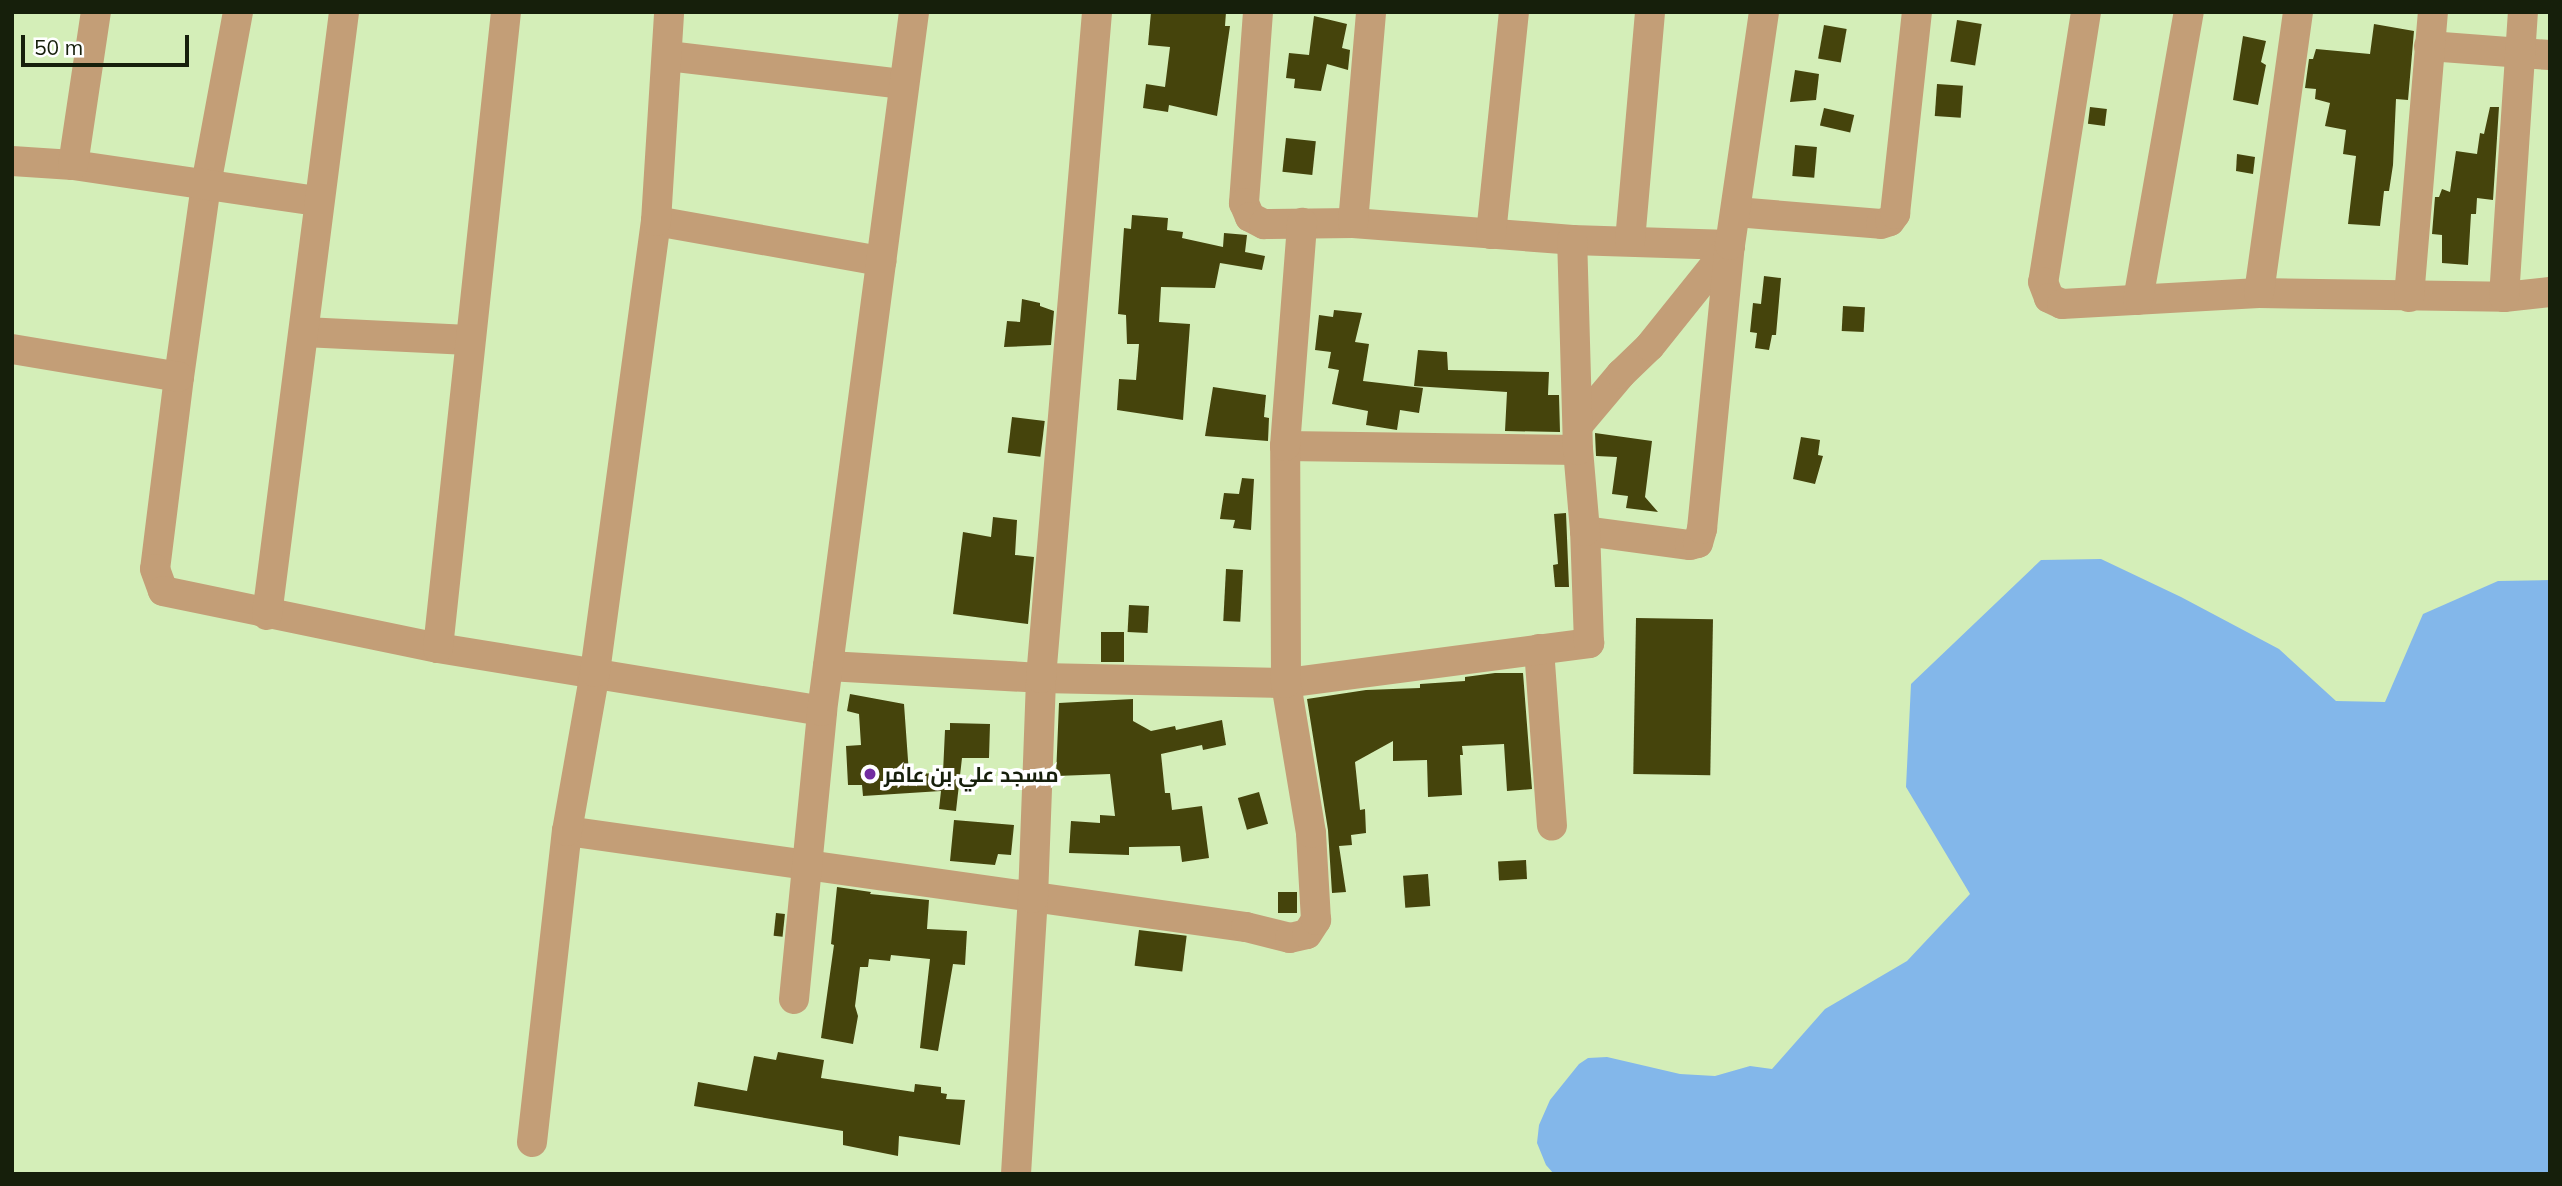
<!DOCTYPE html>
<html>
<head>
<meta charset="utf-8">
<style>
  body { margin:0 }
  #map { position:relative; width:2562px; height:1186px; overflow:hidden; background:#d4eeb8; font-family:Mulish,Cairo,sans-serif }
  div>[style] { position:absolute }
  .water>* { inset:0; background:#83b7ea }
  .building>* { inset:0; background:#45440c; transform-origin:0 0 }
  .minor>* { height:30px; margin:-15px; padding:0 15px; transform-origin:15px; border-radius:15px; background:#c39e77 }
  .dots>* { width:19px; height:19px; translate:-50% -50%; box-sizing:border-box; border:4px solid #fff; border-radius:50% }
  span { translate:-50% -50%; white-space:nowrap; text-align:center; line-height:1.15; -webkit-text-stroke:7px #fff; paint-order:stroke }
  .poi-label { font-size:21px; color:#161f0b; font-weight:700 }
  .left { translate:0 -50%; text-align:left }
  .frame { position:absolute; inset:0; border:14px solid #161f0b; pointer-events:none }
  .scale { position:absolute; left:21px; top:35px; width:168px; height:32px; box-sizing:border-box; border:4px solid #161f0b; border-top:0; padding-left:9px; font-size:21px; line-height:24px; white-space:nowrap; color:#161f0b; -webkit-text-stroke:5px #fff; paint-order:stroke }
</style>
</head>
<body>
<div id="map">
  <div class="water">
    <i style="clip-path:polygon(2101px 559px,2181px 597px,2279px 649px,2336px 701px,2385px 702px,2423px 614px,2498px 581px,2550px 580px,2550px 1174px,1554px 1174px,1546px 1165px,1537px 1143px,1539px 1125px,1550px 1100px,1579px 1064px,1588px 1058px,1607px 1057px,1680px 1074px,1715px 1076px,1750px 1066px,1772px 1069px,1825px 1009px,1907px 961px,1970px 894px,1906px 787px,1911px 684px,2041px 560px)"></i>
  </div>
  <div class="building">
    <i style="clip-path:polygon(1151px 12px,1226px 12px,1225px 26px,1230px 26px,1217px 116px,1169px 105px,1168px 112px,1143px 108px,1146px 84px,1165px 87px,1170px 47px,1148px 45px)"></i>
    <i style="clip-path:polygon(1314px 16px,1347px 24px,1342px 48px,1350px 50px,1348px 70px,1327px 64px,1321px 91px,1294px 88px,1295px 79px,1286px 78px,1289px 53px,1309px 55px)"></i>
    <i style="left:1957px;top:20px;width:25px;height:42px;rotate:9deg"></i>
    <i style="clip-path:polygon(2374px 24px,2414px 31px,2408px 100px,2396px 99px,2393px 165px,2389px 191px,2384px 191px,2380px 226px,2348px 224px,2356px 156px,2343px 154px,2346px 130px,2325px 126px,2330px 103px,2315px 99px,2316px 89px,2305px 88px,2309px 59px,2313px 59px,2316px 49px,2370px 54px)"></i>
    <i style="left:1824px;top:25px;width:23px;height:34px;rotate:10deg"></i>
    <i style="clip-path:polygon(2243px 36px,2266px 41px,2261px 62px,2266px 65px,2258px 105px,2233px 100px)"></i>
    <i style="clip-path:polygon(1795px 70px,1819px 74px,1816px 100px,1790px 102px)"></i>
    <i style="left:1937px;top:84px;width:26px;height:32px;rotate:4deg"></i>
    <i style="left:2090px;top:107px;width:17px;height:17px;rotate:7deg"></i>
    <i style="clip-path:polygon(2490px 107px,2499px 107px,2493px 200px,2477px 198px,2476px 214px,2471px 214px,2468px 265px,2442px 263px,2442px 235px,2432px 234px,2435px 197px,2439px 197px,2442px 189px,2450px 192px,2456px 151px,2477px 154px,2480px 133px,2484px 134px)"></i>
    <i style="left:1824px;top:108px;width:31px;height:18px;rotate:13deg"></i>
    <i style="left:1286px;top:138px;width:30px;height:34px;rotate:6deg"></i>
    <i style="left:1795px;top:145px;width:22px;height:31px;rotate:5deg"></i>
    <i style="clip-path:polygon(2237px 154px,2255px 157px,2253px 174px,2236px 171px)"></i>
    <i style="clip-path:polygon(1132px 215px,1168px 218px,1167px 230px,1183px 232px,1182px 238px,1223px 247px,1224px 233px,1247px 235px,1245px 252px,1265px 256px,1262px 270px,1220px 263px,1215px 288px,1161px 287px,1159px 322px,1190px 324px,1183px 420px,1117px 410px,1119px 379px,1136px 380px,1139px 344px,1127px 344px,1126px 315px,1118px 314px,1124px 228px,1131px 229px)"></i>
    <i style="clip-path:polygon(1764px 276px,1781px 278px,1776px 335px,1772px 335px,1769px 350px,1755px 348px,1757px 333px,1750px 332px,1753px 303px,1761px 304px)"></i>
    <i style="clip-path:polygon(1022px 299px,1040px 303px,1040px 306px,1054px 311px,1051px 345px,1004px 347px,1007px 321px,1020px 322px)"></i>
    <i style="left:1843px;top:306px;width:22px;height:25px;rotate:3deg"></i>
    <i style="clip-path:polygon(1334px 310px,1362px 313px,1355px 342px,1369px 344px,1363px 381px,1423px 388px,1419px 413px,1400px 410px,1397px 430px,1366px 425px,1368px 411px,1332px 404px,1339px 370px,1328px 368px,1331px 352px,1315px 350px,1319px 315px,1333px 317px)"></i>
    <i style="clip-path:polygon(1418px 350px,1447px 352px,1448px 370px,1549px 372px,1548px 395px,1559px 395px,1560px 432px,1505px 431px,1507px 392px,1414px 386px)"></i>
    <i style="clip-path:polygon(1213px 387px,1266px 395px,1264px 417px,1269px 418px,1268px 441px,1205px 436px)"></i>
    <i style="left:1012px;top:417px;width:33px;height:36px;rotate:7deg"></i>
    <i style="clip-path:polygon(1595px 433px,1652px 441px,1645px 497px,1658px 512px,1626px 508px,1628px 496px,1612px 494px,1617px 457px,1596px 456px)"></i>
    <i style="clip-path:polygon(1801px 437px,1820px 440px,1818px 455px,1823px 456px,1815px 484px,1793px 479px)"></i>
    <i style="clip-path:polygon(1242px 478px,1254px 479px,1251px 530px,1233px 528px,1235px 520px,1220px 519px,1224px 493px,1239px 494px)"></i>
    <i style="clip-path:polygon(1566px 513px,1569px 587px,1555px 587px,1553px 565px,1558px 564px,1554px 514px)"></i>
    <i style="clip-path:polygon(993px 517px,1017px 520px,1015px 555px,1034px 557px,1028px 624px,953px 614px,963px 532px,991px 537px)"></i>
    <i style="left:1226px;top:569px;width:17px;height:52px;rotate:3deg"></i>
    <i style="left:1129px;top:605px;width:20px;height:27px;rotate:3deg"></i>
    <i style="left:1636px;top:618px;width:77px;height:156px;rotate:1deg"></i>
    <i style="left:1124px;top:632px;width:30px;height:23px;rotate:90deg"></i>
    <i style="clip-path:polygon(1495px 673px,1523px 673px,1532px 789px,1507px 791px,1504px 744px,1462px 746px,1463px 755px,1460px 755px,1462px 795px,1428px 797px,1427px 760px,1393px 761px,1393px 741px,1355px 762px,1360px 810px,1365px 809px,1366px 833px,1351px 835px,1352px 845px,1339px 846px,1346px 892px,1332px 893px,1328px 830px,1307px 699px,1366px 690px,1420px 688px,1420px 684px,1465px 681px,1465px 677px)"></i>
    <i style="clip-path:polygon(850px 694px,904px 704px,909px 774px,943px 773px,945px 730px,950px 730px,950px 723px,990px 724px,989px 758px,962px 758px,956px 811px,939px 809px,941px 791px,863px 796px,862px 785px,848px 785px,846px 746px,861px 745px,859px 714px,847px 711px)"></i>
    <i style="clip-path:polygon(1133px 699px,1133px 721px,1151px 731px,1175px 726px,1176px 730px,1222px 720px,1226px 745px,1203px 750px,1202px 745px,1161px 754px,1165px 793px,1170px 793px,1172px 810px,1202px 806px,1209px 858px,1182px 862px,1180px 846px,1129px 847px,1129px 855px,1069px 853px,1071px 821px,1100px 823px,1100px 815px,1115px 816px,1110px 774px,1056px 776px,1059px 703px)"></i>
    <i style="left:1259px;top:792px;width:33px;height:22px;rotate:74deg"></i>
    <i style="clip-path:polygon(954px 820px,1014px 825px,1011px 855px,998px 854px,995px 865px,950px 861px)"></i>
    <i style="left:1526px;top:860px;width:19px;height:28px;rotate:87deg"></i>
    <i style="left:1428px;top:874px;width:32px;height:25px;rotate:86deg"></i>
    <i style="clip-path:polygon(837px 887px,871px 892px,870px 894px,929px 900px,927px 929px,967px 931px,965px 965px,953px 964px,938px 1051px,920px 1048px,930px 959px,891px 955px,890px 961px,869px 959px,868px 967px,860px 967px,855px 1006px,858px 1016px,853px 1044px,821px 1038px,834px 945px,831px 944px)"></i>
    <i style="left:1278px;top:892px;width:19px;height:21px"></i>
    <i style="left:776px;top:913px;width:9px;height:23px;rotate:6deg"></i>
    <i style="left:1139px;top:930px;width:48px;height:36px;rotate:7deg"></i>
    <i style="clip-path:polygon(778px 1052px,824px 1060px,821px 1078px,914px 1092px,915px 1084px,941px 1087px,941px 1093px,947px 1094px,946px 1099px,965px 1100px,960px 1145px,899px 1136px,898px 1156px,843px 1145px,843px 1131px,694px 1106px,698px 1082px,747px 1091px,754px 1056px,776px 1060px)"></i>
  </div>
  <div class="minor">
    <i style="left:238px;top:12px;width:176px;rotate:100.5deg"></i>
    <i style="left:206px;top:185px;width:194px;rotate:98deg"></i>
    <i style="left:179px;top:377px;width:193px;rotate:97.1deg"></i>
    <i style="left:155px;top:569px;width:23px;rotate:70deg"></i>
    <i style="left:163px;top:591px;width:281px;rotate:11.7deg"></i>
    <i style="left:438px;top:648px;width:389px;rotate:9.3deg"></i>
    <i style="left:1258px;top:12px;width:192px;rotate:94.2deg"></i>
    <i style="left:1244px;top:203px;width:15px;rotate:67deg"></i>
    <i style="left:1250px;top:217px;width:16px;rotate:27deg"></i>
    <i style="left:1264px;top:224px;width:89px;rotate:-0.6deg"></i>
    <i style="left:1353px;top:223px;width:220px;rotate:4.4deg"></i>
    <i style="left:1572px;top:240px;width:158px;rotate:1.8deg"></i>
    <i style="left:2086px;top:12px;width:273px;rotate:99deg"></i>
    <i style="left:2043px;top:282px;width:17px;rotate:69deg"></i>
    <i style="left:2049px;top:298px;width:14px;rotate:25deg"></i>
    <i style="left:2062px;top:304px;width:197px;rotate:-3.2deg"></i>
    <i style="left:2259px;top:293px;width:245px;rotate:0.9deg"></i>
    <i style="left:2504px;top:297px;width:46px;rotate:-6.2deg"></i>
    <i style="left:2429px;top:46px;width:121px;rotate:4.3deg"></i>
    <i style="left:668px;top:56px;width:237px;rotate:6.8deg"></i>
    <i style="left:12px;top:161px;width:61px;rotate:3.8deg"></i>
    <i style="left:73px;top:165px;width:248px;rotate:8.4deg"></i>
    <i style="left:73px;top:165px;width:155px;rotate:-81.5deg"></i>
    <i style="left:1736px;top:212px;width:145px;rotate:4.7deg"></i>
    <i style="left:1881px;top:224px;width:9px;rotate:-18deg"></i>
    <i style="left:1890px;top:221px;width:9px;rotate:-54deg"></i>
    <i style="left:1895px;top:214px;width:203px;rotate:-83.8deg"></i>
    <i style="left:656px;top:221px;width:229px;rotate:10.1deg"></i>
    <i style="left:1353px;top:223px;width:212px;rotate:-85.1deg"></i>
    <i style="left:1491px;top:234px;width:223px;rotate:-84.1deg"></i>
    <i style="left:1630px;top:241px;width:230px;rotate:-85deg"></i>
    <i style="left:2259px;top:293px;width:284px;rotate:-82.1deg"></i>
    <i style="left:2409px;top:297px;width:286px;rotate:-85.2deg"></i>
    <i style="left:2504px;top:297px;width:286px;rotate:-86.2deg"></i>
    <i style="left:2138px;top:300px;width:292px;rotate:-80deg"></i>
    <i style="left:304px;top:332px;width:165px;rotate:2.8deg"></i>
    <i style="left:12px;top:349px;width:169px;rotate:9.5deg"></i>
    <i style="left:1578px;top:425px;width:67px;rotate:-49.9deg"></i>
    <i style="left:1621px;top:374px;width:40px;rotate:-44deg"></i>
    <i style="left:1650px;top:346px;width:128px;rotate:-51.3deg"></i>
    <i style="left:1285px;top:446px;width:293px;rotate:0.8deg"></i>
    <i style="left:1585px;top:531px;width:106px;rotate:7.6deg"></i>
    <i style="left:1690px;top:545px;width:8px;rotate:-14deg"></i>
    <i style="left:1698px;top:543px;width:15px;rotate:-74deg"></i>
    <i style="left:1702px;top:529px;width:285px;rotate:-84.4deg"></i>
    <i style="left:1730px;top:245px;width:235px;rotate:-81.7deg"></i>
    <i style="left:267px;top:615px;width:608px;rotate:-82.72deg"></i>
    <i style="left:438px;top:648px;width:640px;rotate:-83.9deg"></i>
    <i style="left:1539px;top:649px;width:177px;rotate:85.8deg"></i>
    <i style="left:828px;top:666px;width:213px;rotate:3.2deg"></i>
    <i style="left:1041px;top:678px;width:245px;rotate:1.2deg"></i>
    <i style="left:1286px;top:683px;width:306px;rotate:-7.5deg"></i>
    <i style="left:1589px;top:643px;width:112px;rotate:-92deg"></i>
    <i style="left:1585px;top:531px;width:81px;rotate:-94.9deg"></i>
    <i style="left:1578px;top:450px;width:210px;rotate:-91.6deg"></i>
    <i style="left:567px;top:831px;width:686px;rotate:8.05deg"></i>
    <i style="left:1246px;top:927px;width:45px;rotate:14deg"></i>
    <i style="left:1290px;top:938px;width:17px;rotate:-13deg"></i>
    <i style="left:1307px;top:934px;width:17px;rotate:-57deg"></i>
    <i style="left:1316px;top:920px;width:87px;rotate:-93.3deg"></i>
    <i style="left:1311px;top:833px;width:152px;rotate:-99.5deg"></i>
    <i style="left:1286px;top:683px;width:237px;rotate:-90.2deg"></i>
    <i style="left:1285px;top:446px;width:224px;rotate:-85.6deg"></i>
    <i style="left:794px;top:999px;width:289px;rotate:-84.4deg"></i>
    <i style="left:822px;top:711px;width:705px;rotate:-82.5deg"></i>
    <i style="left:532px;top:1142px;width:313px;rotate:-83.6deg"></i>
    <i style="left:567px;top:831px;width:161px;rotate:-80deg"></i>
    <i style="left:595px;top:672px;width:455px;rotate:-82.3deg"></i>
    <i style="left:656px;top:221px;width:209px;rotate:-86.4deg"></i>
    <i style="left:1016px;top:1174px;width:277px;rotate:-86.5deg"></i>
    <i style="left:1033px;top:898px;width:220px;rotate:-87.9deg"></i>
    <i style="left:1041px;top:678px;width:668px;rotate:-85.19deg"></i>
  </div>
  <div class="dots">
    <i style="left:870px;top:774px;background:#722ca0"></i>
  </div>
  <div class="poi-label">
    <span class="left" style="left:884px;top:774px">مسجد علي بن عامر</span>
  </div>
  <div class="frame"></div>
  <div class="scale">50 m</div>
</div>
</body>
</html>
